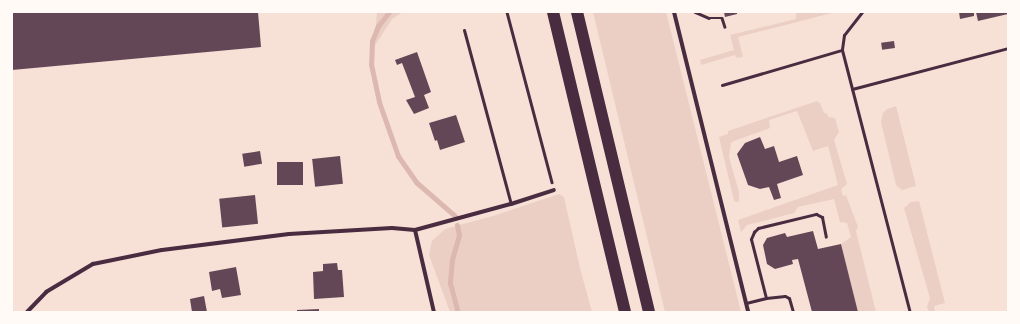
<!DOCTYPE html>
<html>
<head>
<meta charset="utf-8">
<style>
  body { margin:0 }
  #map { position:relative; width:1020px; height:324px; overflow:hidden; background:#f7e1d7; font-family:Bitter,serif }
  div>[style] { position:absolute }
  .green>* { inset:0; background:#ebcfc5 }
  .stream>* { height:5px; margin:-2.5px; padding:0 2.5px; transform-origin:2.5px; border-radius:2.5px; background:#dcb8b0 }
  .building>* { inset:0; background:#644757; transform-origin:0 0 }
  .path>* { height:2.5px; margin:-1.25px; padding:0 1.25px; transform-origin:1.25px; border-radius:1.25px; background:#4a2c40 }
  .service>* { height:3px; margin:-1.5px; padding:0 1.5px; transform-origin:1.5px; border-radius:1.5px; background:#4a2c40 }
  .minor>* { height:4px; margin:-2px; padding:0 2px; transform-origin:2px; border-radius:2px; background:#4a2c40 }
  .motorway>* { height:12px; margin:-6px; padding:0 6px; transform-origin:6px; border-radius:6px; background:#4a2c40 }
  span { translate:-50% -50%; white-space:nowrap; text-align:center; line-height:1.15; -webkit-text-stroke:3px #fffaf5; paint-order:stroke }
  .frame { position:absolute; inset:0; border:13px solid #fffaf5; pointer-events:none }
</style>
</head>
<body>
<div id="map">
  <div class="green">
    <i style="clip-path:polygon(377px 12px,403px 12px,392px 19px,374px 47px)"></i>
    <i style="clip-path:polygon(593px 12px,666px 12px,741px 312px,665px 312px)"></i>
    <i style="clip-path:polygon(796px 12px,836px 12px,738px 37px,743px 57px,736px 58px,735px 55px,701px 65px,700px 60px,734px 50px,730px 35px,796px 19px)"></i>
    <i style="clip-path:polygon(817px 101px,820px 103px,824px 113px,826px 113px,829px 117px,835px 118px,839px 132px,834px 140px,847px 184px,841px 189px,843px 196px,846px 195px,858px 227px,856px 231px,876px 312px,858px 312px,841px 244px,851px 237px,847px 223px,840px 222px,834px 199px,798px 207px,794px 213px,747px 225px,741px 232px,738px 220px,838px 185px,828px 146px,813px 151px,797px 111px,769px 120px,770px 128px,734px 141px,731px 143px,729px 157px,739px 192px,739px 201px,737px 202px,734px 201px,719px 137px,728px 134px,728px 131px)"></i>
    <i style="clip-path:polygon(896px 106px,916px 186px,902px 190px,896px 185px,881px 122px,883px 113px,887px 109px)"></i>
    <i style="clip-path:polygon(559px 194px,564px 197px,580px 268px,592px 312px,450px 312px,429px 255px,432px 241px,445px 229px,493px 216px)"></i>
    <i style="clip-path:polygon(919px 201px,945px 303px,934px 306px,935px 312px,929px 312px,927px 307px,930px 298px,904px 208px,911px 202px)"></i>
  </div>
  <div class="stream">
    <i style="left:389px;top:12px;width:18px;rotate:128deg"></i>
    <i style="left:378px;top:26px;width:16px;rotate:112deg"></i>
    <i style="left:372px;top:41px;width:23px;rotate:92deg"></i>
    <i style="left:371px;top:64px;width:39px;rotate:78deg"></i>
    <i style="left:379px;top:102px;width:57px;rotate:70.6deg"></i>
    <i style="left:398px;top:156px;width:32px;rotate:55deg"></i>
    <i style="left:416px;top:182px;width:52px;rotate:41.1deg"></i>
    <i style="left:457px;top:225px;width:10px;rotate:79deg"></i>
    <i style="left:459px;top:235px;width:25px;rotate:106deg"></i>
    <i style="left:452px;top:259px;width:24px;rotate:95deg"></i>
    <i style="left:450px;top:283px;width:30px;rotate:75deg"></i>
  </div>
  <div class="building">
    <i style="clip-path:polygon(12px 12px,258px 12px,261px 47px,12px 70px)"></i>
    <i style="clip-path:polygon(724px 12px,737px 12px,737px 14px,725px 17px)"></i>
    <i style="clip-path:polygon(959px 12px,974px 12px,974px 16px,960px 19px)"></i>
    <i style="clip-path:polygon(976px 12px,1008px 12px,1008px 14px,978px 21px)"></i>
    <i style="left:894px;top:41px;width:7px;height:13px;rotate:82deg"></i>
    <i style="clip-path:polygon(417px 52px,431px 92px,424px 95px,429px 108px,414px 114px,406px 100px,415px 97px,402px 63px,397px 65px,395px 60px)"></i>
    <i style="clip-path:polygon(456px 115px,465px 142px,440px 150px,437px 140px,435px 141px,429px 123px)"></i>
    <i style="clip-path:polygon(760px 137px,765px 149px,774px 146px,779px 162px,797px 156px,803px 175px,777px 184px,781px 198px,774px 200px,769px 187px,760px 189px,748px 185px,737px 154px,745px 143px)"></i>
    <i style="left:260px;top:151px;width:13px;height:18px;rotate:81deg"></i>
    <i style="left:340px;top:156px;width:28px;height:28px;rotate:84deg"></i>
    <i style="left:277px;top:162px;width:26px;height:23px"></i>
    <i style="left:255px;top:195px;width:29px;height:36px;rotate:84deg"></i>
    <i style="clip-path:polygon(813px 231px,818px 249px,841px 244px,858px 312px,812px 312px,798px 259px,792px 260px,793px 264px,775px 269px,767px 264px,763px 245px,767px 238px,785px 233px,787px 237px)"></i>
    <i style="clip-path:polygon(337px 263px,338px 270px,342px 270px,344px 297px,314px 299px,313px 272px,323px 271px,323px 264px)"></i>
    <i style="clip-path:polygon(236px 267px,241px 295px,222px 298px,220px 289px,212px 291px,209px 272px)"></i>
    <i style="clip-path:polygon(204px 296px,207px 312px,192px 312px,190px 299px)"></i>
    <i style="clip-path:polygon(319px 309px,319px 312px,297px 312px,297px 310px)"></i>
  </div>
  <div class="path">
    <i style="left:507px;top:12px;width:176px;rotate:75.2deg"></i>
    <i style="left:695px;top:12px;width:15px;rotate:23deg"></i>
    <i style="left:709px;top:18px;width:13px"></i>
    <i style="left:722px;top:18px;width:9px;rotate:72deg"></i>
  </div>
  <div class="service">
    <i style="left:862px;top:12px;width:29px;rotate:128deg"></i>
    <i style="left:844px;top:35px;width:15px;rotate:98deg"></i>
    <i style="left:842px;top:50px;width:271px;rotate:75.5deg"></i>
    <i style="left:464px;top:30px;width:180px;rotate:74.9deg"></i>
    <i style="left:722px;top:85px;width:125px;rotate:-16.3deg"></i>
    <i style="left:852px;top:89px;width:161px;rotate:-14.7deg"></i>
    <i style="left:766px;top:298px;width:19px;rotate:-6deg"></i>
    <i style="left:785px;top:296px;width:4px;rotate:27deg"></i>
    <i style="left:789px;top:298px;width:15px;rotate:74deg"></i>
    <i style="left:746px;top:303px;width:21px;rotate:-14deg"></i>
    <i style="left:766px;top:298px;width:61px;rotate:-104.3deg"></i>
    <i style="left:751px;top:239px;width:8px;rotate:-67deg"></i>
    <i style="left:754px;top:232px;width:6px;rotate:-45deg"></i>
    <i style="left:758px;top:228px;width:60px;rotate:-13.6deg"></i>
    <i style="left:816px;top:214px;width:7px;rotate:27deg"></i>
    <i style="left:822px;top:217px;width:20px;rotate:79deg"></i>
  </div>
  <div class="minor">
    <i style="left:674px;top:12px;width:309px;rotate:76.1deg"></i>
    <i style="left:415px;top:230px;width:84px;rotate:77deg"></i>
    <i style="left:27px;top:312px;width:28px;rotate:-46deg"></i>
    <i style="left:46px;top:292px;width:55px;rotate:-30.8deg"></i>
    <i style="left:93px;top:264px;width:70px;rotate:-11.5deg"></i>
    <i style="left:162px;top:250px;width:128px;rotate:-7.2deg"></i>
    <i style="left:289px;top:234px;width:103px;rotate:-3.3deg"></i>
    <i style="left:392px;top:228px;width:23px;rotate:5deg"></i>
    <i style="left:415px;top:230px;width:99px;rotate:-15.2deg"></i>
    <i style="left:511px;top:204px;width:45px;rotate:-18deg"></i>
  </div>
  <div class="motorway">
    <i style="left:553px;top:12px;width:309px;rotate:76.5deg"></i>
    <i style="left:577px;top:12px;width:309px;rotate:76.5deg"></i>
  </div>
  <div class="frame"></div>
</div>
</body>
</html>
